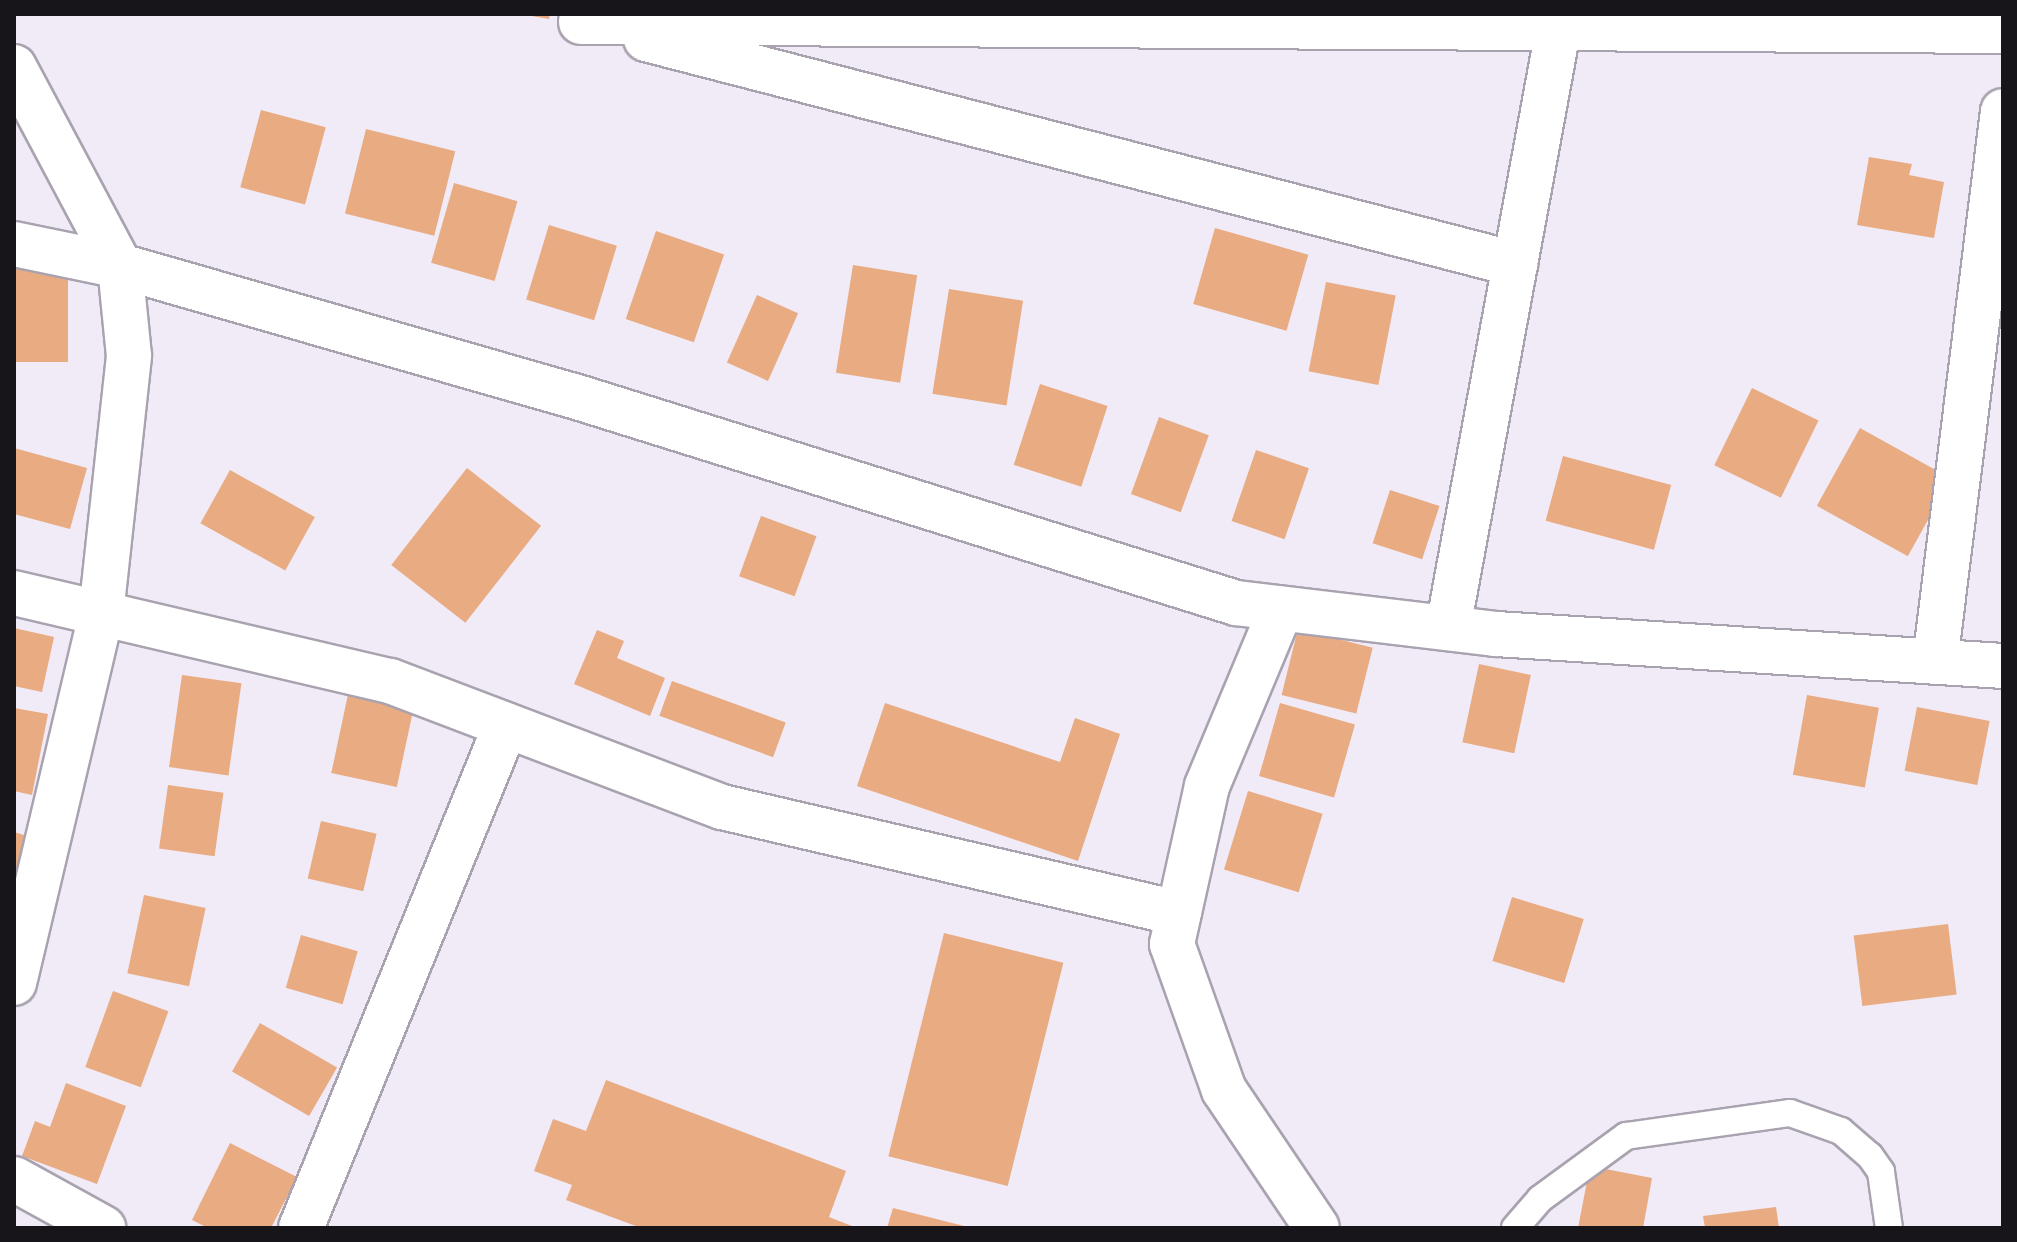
<!DOCTYPE html>
<html>
<head>
<meta charset="utf-8">
<style>
  body { margin:0 }
  #map { position:relative; width:2017px; height:1242px; overflow:hidden; background:#f1eaf7; font-family:Poppins,sans-serif }
  div>[style] { position:absolute }
  .building>* { inset:0; background:#e8ab82; transform-origin:0 0 }
  .roads { filter:drop-shadow(2px 0 #a9a2af) drop-shadow(-2px 0 #a9a2af) drop-shadow(0 2px #a9a2af) drop-shadow(0 -2px #a9a2af) }
  .lane>* { height:26px; margin:-13px; padding:0 13px; transform-origin:13px; border-radius:13px; background:#fff }
  .street>* { height:44px; margin:-22px; padding:0 22px; transform-origin:22px; border-radius:22px; background:#fff }
  span { translate:-50% -50%; white-space:nowrap; text-align:center; line-height:1.15; -webkit-text-stroke:6px #fff; paint-order:stroke }
  .frame { position:absolute; inset:0; border:16px solid #171519; pointer-events:none }
</style>
</head>
<body>
<div id="map">
  <div class="building">
    <i style="clip-path:polygon(520px 14px,550px 14px,549px 19px)"></i>
    <i style="left:261px;top:110px;width:67px;height:80px;rotate:15deg"></i>
    <i style="left:366px;top:129px;width:92px;height:87px;rotate:14deg"></i>
    <i style="clip-path:polygon(1869px 157px,1912px 164px,1909px 175px,1944px 182px,1934px 238px,1857px 225px)"></i>
    <i style="left:454px;top:183px;width:66px;height:83px;rotate:16deg"></i>
    <i style="left:549px;top:225px;width:71px;height:78px;rotate:17deg"></i>
    <i style="left:1215px;top:228px;width:97px;height:79px;rotate:16deg"></i>
    <i style="left:656px;top:231px;width:72px;height:93px;rotate:19deg"></i>
    <i style="left:14px;top:262px;width:54px;height:100px"></i>
    <i style="left:853px;top:265px;width:65px;height:109px;rotate:9deg"></i>
    <i style="left:1326px;top:282px;width:71px;height:91px;rotate:11deg"></i>
    <i style="left:949px;top:289px;width:75px;height:106px;rotate:9deg"></i>
    <i style="left:757px;top:295px;width:45px;height:74px;rotate:24deg"></i>
    <i style="left:1040px;top:384px;width:71px;height:85px;rotate:18deg"></i>
    <i style="left:1752px;top:388px;width:74px;height:86px;rotate:26deg"></i>
    <i style="left:1159px;top:417px;width:53px;height:82px;rotate:20deg"></i>
    <i style="left:1860px;top:428px;width:104px;height:89px;rotate:29deg"></i>
    <i style="clip-path:polygon(14px 448px,87px 468px,70px 529px,14px 514px)"></i>
    <i style="left:1256px;top:450px;width:56px;height:75px;rotate:19deg"></i>
    <i style="left:1563px;top:456px;width:112px;height:67px;rotate:15deg"></i>
    <i style="left:467px;top:468px;width:94px;height:123px;rotate:38deg"></i>
    <i style="left:230px;top:470px;width:97px;height:61px;rotate:29deg"></i>
    <i style="left:1390px;top:490px;width:52px;height:56px;rotate:18deg"></i>
    <i style="left:761px;top:516px;width:59px;height:64px;rotate:20deg"></i>
    <i style="clip-path:polygon(14px 628px,54px 637px,42px 692px,14px 686px)"></i>
    <i style="left:1298px;top:629px;width:77px;height:68px;rotate:14deg"></i>
    <i style="clip-path:polygon(597px 630px,624px 641px,617px 658px,665px 678px,650px 716px,574px 684px)"></i>
    <i style="left:1479px;top:664px;width:53px;height:80px;rotate:12deg"></i>
    <i style="left:182px;top:675px;width:60px;height:93px;rotate:8deg"></i>
    <i style="left:672px;top:681px;width:121px;height:37px;rotate:20deg"></i>
    <i style="left:350px;top:685px;width:67px;height:90px;rotate:12deg"></i>
    <i style="left:1807px;top:695px;width:73px;height:81px;rotate:10deg"></i>
    <i style="clip-path:polygon(885px 703px,1060px 762px,1075px 718px,1120px 734px,1078px 861px,857px 786px)"></i>
    <i style="left:1280px;top:703px;width:78px;height:76px;rotate:16deg"></i>
    <i style="left:1917px;top:707px;width:74px;height:65px;rotate:11deg"></i>
    <i style="clip-path:polygon(14px 708px,48px 714px,32px 795px,14px 791px)"></i>
    <i style="left:168px;top:785px;width:56px;height:64px;rotate:8deg"></i>
    <i style="left:1248px;top:791px;width:78px;height:82px;rotate:17deg"></i>
    <i style="left:321px;top:821px;width:57px;height:59px;rotate:13deg"></i>
    <i style="clip-path:polygon(14px 832px,34px 838px,14px 899px)"></i>
    <i style="left:144px;top:895px;width:63px;height:80px;rotate:12deg"></i>
    <i style="left:1512px;top:897px;width:75px;height:67px;rotate:17deg"></i>
    <i style="left:1948px;top:924px;width:71px;height:95px;rotate:83deg"></i>
    <i style="left:944px;top:933px;width:123px;height:230px;rotate:14deg"></i>
    <i style="left:301px;top:935px;width:59px;height:55px;rotate:16deg"></i>
    <i style="left:113px;top:991px;width:59px;height:81px;rotate:20deg"></i>
    <i style="left:260px;top:1023px;width:89px;height:56px;rotate:30deg"></i>
    <i style="clip-path:polygon(606px 1080px,846px 1171px,829px 1217px,857px 1228px,641px 1228px,566px 1200px,572px 1185px,534px 1171px,553px 1119px,586px 1131px)"></i>
    <i style="clip-path:polygon(66px 1083px,126px 1106px,97px 1184px,22px 1156px,35px 1121px,50px 1127px)"></i>
    <i style="clip-path:polygon(230px 1143px,297px 1177px,271px 1228px,208px 1228px,192px 1220px)"></i>
    <i style="clip-path:polygon(1590px 1166px,1652px 1178px,1643px 1228px,1578px 1228px)"></i>
    <i style="clip-path:polygon(1776px 1207px,1779px 1228px,1705px 1228px,1703px 1216px)"></i>
    <i style="clip-path:polygon(893px 1208px,968px 1227px,967px 1228px,887px 1228px)"></i>
  </div>
  <div class="roads">
    <div class="lane">
      <i style="left:1515px;top:1228px;width:38px;rotate:-49deg"></i>
      <i style="left:1540px;top:1199px;width:107px;rotate:-36.2deg"></i>
      <i style="left:1626px;top:1136px;width:166px;rotate:-8deg"></i>
      <i style="left:1790px;top:1113px;width:54px;rotate:19.4deg"></i>
      <i style="left:1841px;top:1131px;width:38px;rotate:41deg"></i>
      <i style="left:1870px;top:1156px;width:19px;rotate:55deg"></i>
      <i style="left:1881px;top:1172px;width:57px;rotate:81.9deg"></i>
    </div>
    <div class="street">
      <i style="left:581px;top:22px;width:1422px;rotate:0.36deg"></i>
      <i style="left:646px;top:39px;width:898px;rotate:14.52deg"></i>
      <i style="left:14px;top:67px;width:225px;rotate:62deg"></i>
      <i style="left:120px;top:266px;width:90px;rotate:84.3deg"></i>
      <i style="left:129px;top:356px;width:261px;rotate:96.2deg"></i>
      <i style="left:101px;top:615px;width:378px;rotate:103.3deg"></i>
      <i style="left:14px;top:244px;width:108px;rotate:11.7deg"></i>
      <i style="left:120px;top:266px;width:472px;rotate:16deg"></i>
      <i style="left:574px;top:396px;width:694px;rotate:17.36deg"></i>
      <i style="left:1236px;top:603px;width:262px;rotate:6.8deg"></i>
      <i style="left:1496px;top:634px;width:508px;rotate:3.61deg"></i>
      <i style="left:14px;top:593px;width:386px;rotate:13.2deg"></i>
      <i style="left:390px;top:681px;width:355px;rotate:20.8deg"></i>
      <i style="left:722px;top:807px;width:469px;rotate:13.1deg"></i>
      <i style="left:1281px;top:609px;width:192px;rotate:112.7deg"></i>
      <i style="left:1207px;top:786px;width:162px;rotate:102.5deg"></i>
      <i style="left:1172px;top:944px;width:155px;rotate:70.4deg"></i>
      <i style="left:1224px;top:1090px;width:166px;rotate:56deg"></i>
      <i style="left:1448px;top:628px;width:624px;rotate:-79.57deg"></i>
      <i style="left:1935px;top:662px;width:555px;rotate:-82.96deg"></i>
      <i style="left:14px;top:1179px;width:102px;rotate:28.8deg"></i>
      <i style="left:301px;top:1228px;width:543px;rotate:-67.83deg"></i>
    </div>
  </div>
  <div class="frame"></div>
</div>
</body>
</html>
